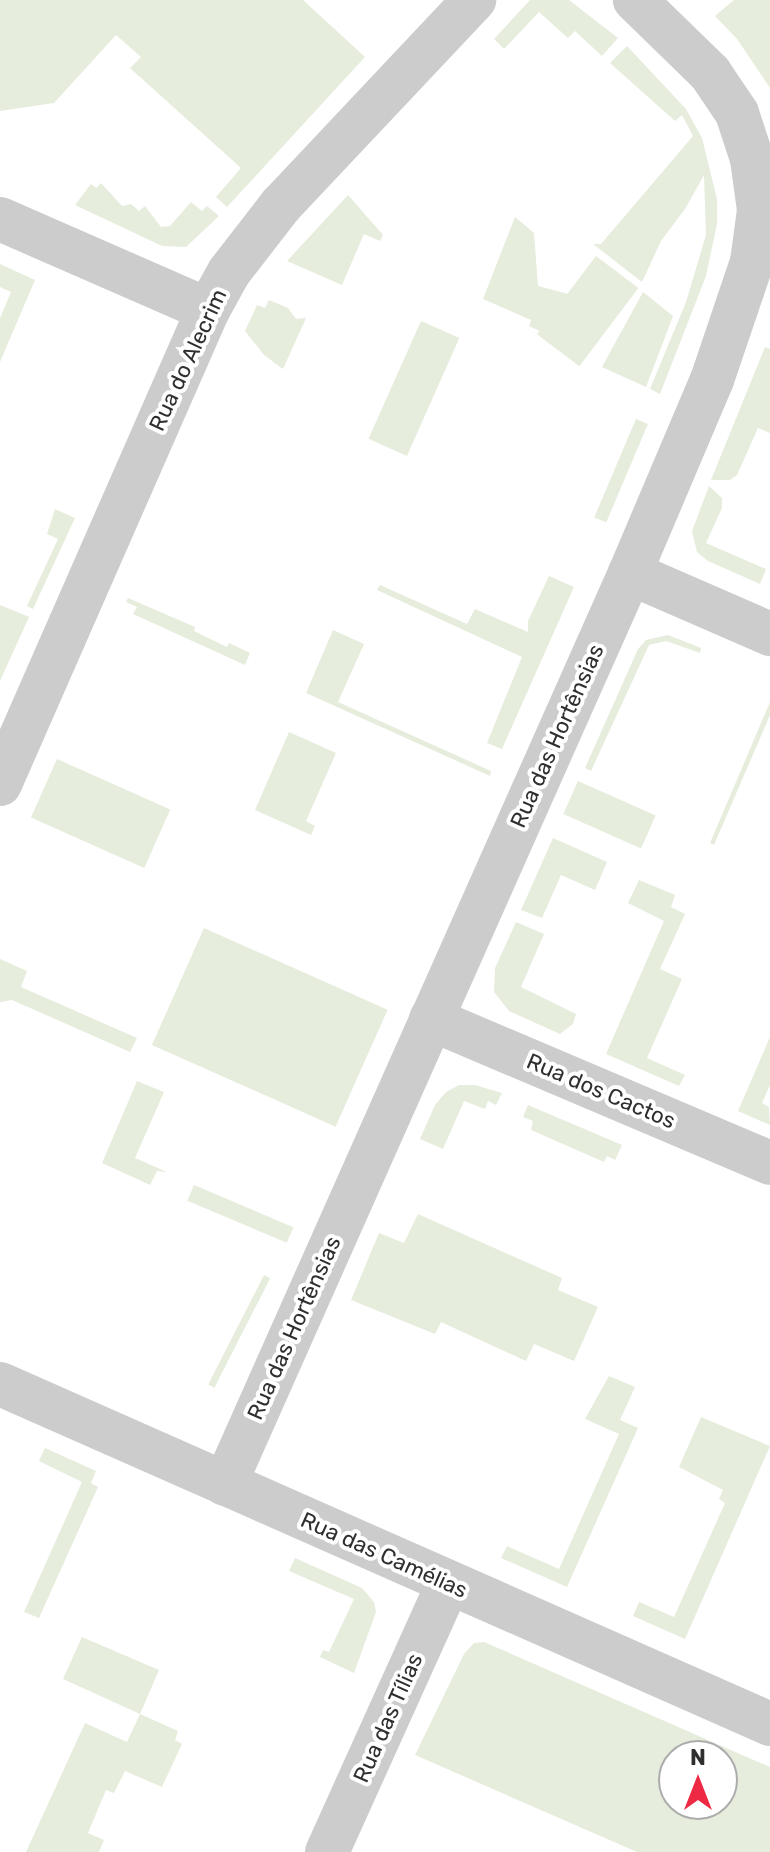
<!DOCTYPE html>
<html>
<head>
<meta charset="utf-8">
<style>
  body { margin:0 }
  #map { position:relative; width:770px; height:1852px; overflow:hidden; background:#fff; font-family:Rubik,sans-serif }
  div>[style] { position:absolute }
  .green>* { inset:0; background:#e6eddc; transform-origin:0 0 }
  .street>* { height:44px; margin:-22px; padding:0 22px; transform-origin:22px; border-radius:22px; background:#ccc }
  span { translate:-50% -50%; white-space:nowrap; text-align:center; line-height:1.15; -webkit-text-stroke:8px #fff; paint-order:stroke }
  .street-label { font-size:22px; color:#2f2f2f }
  .north { position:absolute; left:658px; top:1740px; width:80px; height:80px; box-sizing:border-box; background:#fff; border:2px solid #acacac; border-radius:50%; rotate:0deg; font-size:22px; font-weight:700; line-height:32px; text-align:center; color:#2f2f2f }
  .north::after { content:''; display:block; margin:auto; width:28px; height:36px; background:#ee2943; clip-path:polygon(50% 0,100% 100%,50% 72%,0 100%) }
</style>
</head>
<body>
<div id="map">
  <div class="green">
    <i style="clip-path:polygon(0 0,303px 0,365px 57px,227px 207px,216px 197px,241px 168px,130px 68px,141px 57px,116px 35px,54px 103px,0 111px)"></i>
    <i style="clip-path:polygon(530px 0,569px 0,618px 38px,602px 56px,575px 31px,568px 38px,539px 12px,504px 49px,494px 39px)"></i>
    <i style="clip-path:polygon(734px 0,770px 0,770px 88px,737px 39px,715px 16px)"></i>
    <i style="clip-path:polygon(627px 46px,686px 109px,702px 138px,717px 199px,717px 224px,706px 276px,660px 394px,650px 389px,686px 302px,706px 235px,704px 175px,685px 209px,661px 241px,642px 282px,593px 244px,601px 244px,693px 136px,682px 115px,675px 121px,610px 63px)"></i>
    <i style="clip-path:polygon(101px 183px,122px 206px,131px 204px,139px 211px,145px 206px,161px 227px,170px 226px,191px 202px,202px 211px,207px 206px,219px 216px,186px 247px,162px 246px,75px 205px,91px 184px,96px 188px)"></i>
    <i style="clip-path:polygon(348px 195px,383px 235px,380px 241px,364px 234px,342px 285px,287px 261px)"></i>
    <i style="clip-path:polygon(515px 217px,534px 233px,538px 286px,568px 294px,546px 334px,529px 326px,531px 320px,483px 299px)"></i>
    <i style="left:596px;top:256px;width:53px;height:98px;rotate:37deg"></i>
    <i style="clip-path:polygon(0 264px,35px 280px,0 362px,0 318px,11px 292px,0 287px)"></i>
    <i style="clip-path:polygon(643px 292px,673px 316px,646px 387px,602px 367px)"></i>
    <i style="clip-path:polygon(269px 300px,288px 308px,296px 319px,306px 318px,283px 369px,264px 355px,245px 331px,257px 305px,265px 308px)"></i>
    <i style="left:421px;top:321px;width:42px;height:129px;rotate:24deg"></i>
    <i style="clip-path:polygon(765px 347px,770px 349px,770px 433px,758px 428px,737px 475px,730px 480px,711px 480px)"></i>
    <i style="left:636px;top:419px;width:13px;height:107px;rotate:23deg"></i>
    <i style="clip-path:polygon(709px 486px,722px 498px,722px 508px,706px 543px,766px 569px,760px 584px,708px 561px,697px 552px,692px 531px)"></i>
    <i style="clip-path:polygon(55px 509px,75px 518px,33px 609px,27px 606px,58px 539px,47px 534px)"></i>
    <i style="clip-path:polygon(549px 576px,574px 587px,502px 749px,487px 743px,522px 657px,377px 590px,380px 585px,467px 624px,475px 609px,528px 632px,528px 621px)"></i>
    <i style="clip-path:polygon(128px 598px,195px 627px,194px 631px,227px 647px,229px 643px,250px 653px,245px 665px,133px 614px,137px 607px,126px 602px)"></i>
    <i style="clip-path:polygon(0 605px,29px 617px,0 681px)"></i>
    <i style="clip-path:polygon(333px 630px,364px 644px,338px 702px,491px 771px,490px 776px,306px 693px)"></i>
    <i style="clip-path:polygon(668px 635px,701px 648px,700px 653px,666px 641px,649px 645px,591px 771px,585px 768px,638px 649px,646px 640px)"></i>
    <i style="clip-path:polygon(770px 702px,770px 715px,714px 845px,710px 843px)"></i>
    <i style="clip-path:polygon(289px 732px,336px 753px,306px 821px,315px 826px,311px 835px,255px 810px)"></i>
    <i style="left:57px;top:759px;width:124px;height:64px;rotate:24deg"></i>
    <i style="left:578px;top:781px;width:85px;height:36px;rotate:24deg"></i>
    <i style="clip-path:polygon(553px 838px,607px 862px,595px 890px,561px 875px,542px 918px,521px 910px)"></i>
    <i style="clip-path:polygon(639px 880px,675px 895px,671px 907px,685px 914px,660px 969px,682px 979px,647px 1058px,685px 1075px,679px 1086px,606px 1054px,664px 921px,628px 903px)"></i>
    <i style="clip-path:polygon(516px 922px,544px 934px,521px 987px,576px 1014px,573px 1024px,560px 1034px,509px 1011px,494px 992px,495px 968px)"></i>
    <i style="left:204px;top:928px;width:201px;height:128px;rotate:24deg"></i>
    <i style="clip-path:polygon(0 959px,27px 971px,21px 987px,137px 1038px,130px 1052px,12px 1000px,0 1002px)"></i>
    <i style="clip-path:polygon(770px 1037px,770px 1085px,762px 1103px,769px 1107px,770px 1125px,738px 1111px)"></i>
    <i style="clip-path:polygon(137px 1081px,164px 1092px,135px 1158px,167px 1172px,157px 1171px,150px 1185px,102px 1163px)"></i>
    <i style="clip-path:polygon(459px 1085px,475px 1085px,502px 1093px,496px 1105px,488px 1101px,485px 1109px,464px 1101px,443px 1149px,420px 1139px,435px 1105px,446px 1092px)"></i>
    <i style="clip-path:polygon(528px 1105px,622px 1145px,615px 1160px,607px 1156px,604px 1162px,531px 1130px,533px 1121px,523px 1117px)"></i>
    <i style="left:194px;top:1185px;width:108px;height:17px;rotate:23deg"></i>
    <i style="clip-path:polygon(418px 1214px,562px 1278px,558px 1290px,598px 1307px,574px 1361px,534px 1344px,526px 1361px,441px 1322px,435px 1334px,351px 1300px,379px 1233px,404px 1243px)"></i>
    <i style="left:264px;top:1275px;width:7px;height:123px;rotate:27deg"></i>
    <i style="clip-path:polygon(609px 1376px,635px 1387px,620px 1420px,638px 1428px,567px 1587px,501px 1558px,507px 1546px,559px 1569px,619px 1434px,585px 1419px)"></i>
    <i style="clip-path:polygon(701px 1417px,770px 1446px,685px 1639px,633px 1616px,639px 1602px,674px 1617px,725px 1503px,719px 1499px,723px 1490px,679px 1467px)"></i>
    <i style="clip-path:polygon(45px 1448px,96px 1471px,91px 1483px,98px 1487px,39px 1618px,24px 1612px,82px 1482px,39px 1461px)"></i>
    <i style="clip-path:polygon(295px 1558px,362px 1588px,374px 1602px,376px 1612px,354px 1673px,320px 1657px,323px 1650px,329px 1652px,354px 1599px,289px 1571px)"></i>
    <i style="clip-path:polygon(82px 1637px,159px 1670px,140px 1714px,178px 1731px,175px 1740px,182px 1744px,162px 1787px,125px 1771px,114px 1793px,106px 1790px,88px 1833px,104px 1840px,99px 1852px,26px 1852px,85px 1723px,127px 1742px,140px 1714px,63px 1679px)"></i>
    <i style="clip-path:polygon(evenodd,484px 1642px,770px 1767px,770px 1852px,637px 1852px,415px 1755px,464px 1654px,474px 1643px,484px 1642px,674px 1756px,722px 1756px,722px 1804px,674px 1804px,674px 1756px)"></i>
  </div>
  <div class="street">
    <i style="left:0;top:219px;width:227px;rotate:23.6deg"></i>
    <i style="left:630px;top:573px;width:153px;rotate:23.5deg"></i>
    <i style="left:0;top:784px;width:518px;rotate:-66.31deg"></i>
    <i style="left:208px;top:310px;width:43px;rotate:-61.1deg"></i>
    <i style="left:229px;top:272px;width:85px;rotate:-52.2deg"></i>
    <i style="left:281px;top:205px;width:282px;rotate:-46.7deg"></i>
    <i style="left:431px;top:1019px;width:368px;rotate:23deg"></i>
    <i style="left:0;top:1384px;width:842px;rotate:23.82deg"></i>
    <i style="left:225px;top:1484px;width:997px;rotate:-66.03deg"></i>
    <i style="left:630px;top:573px;width:210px;rotate:-67deg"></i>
    <i style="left:712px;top:380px;width:125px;rotate:-71.3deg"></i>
    <i style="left:752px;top:262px;width:52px;rotate:-82.3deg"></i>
    <i style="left:759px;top:210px;width:51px;rotate:-97.8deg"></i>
    <i style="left:752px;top:159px;width:48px;rotate:-108.1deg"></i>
    <i style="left:737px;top:113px;width:48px;rotate:-124deg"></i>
    <i style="left:710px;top:73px;width:105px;rotate:-135.8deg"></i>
    <i style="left:327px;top:1852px;width:294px;rotate:-65.7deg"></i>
  </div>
  <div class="street-label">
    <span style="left:188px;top:360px;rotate:-65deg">Rua do Alecrim</span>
    <span style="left:557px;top:736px;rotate:-66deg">Rua das Hortênsias</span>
    <span style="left:601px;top:1091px;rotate:23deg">Rua dos Cactos</span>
    <span style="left:294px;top:1328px;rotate:-66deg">Rua das Hortênsias</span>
    <span style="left:384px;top:1555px;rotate:24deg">Rua das Camélias</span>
    <span style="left:388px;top:1718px;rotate:-66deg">Rua das Tílias</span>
  </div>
  <div class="north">N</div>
</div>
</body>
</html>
